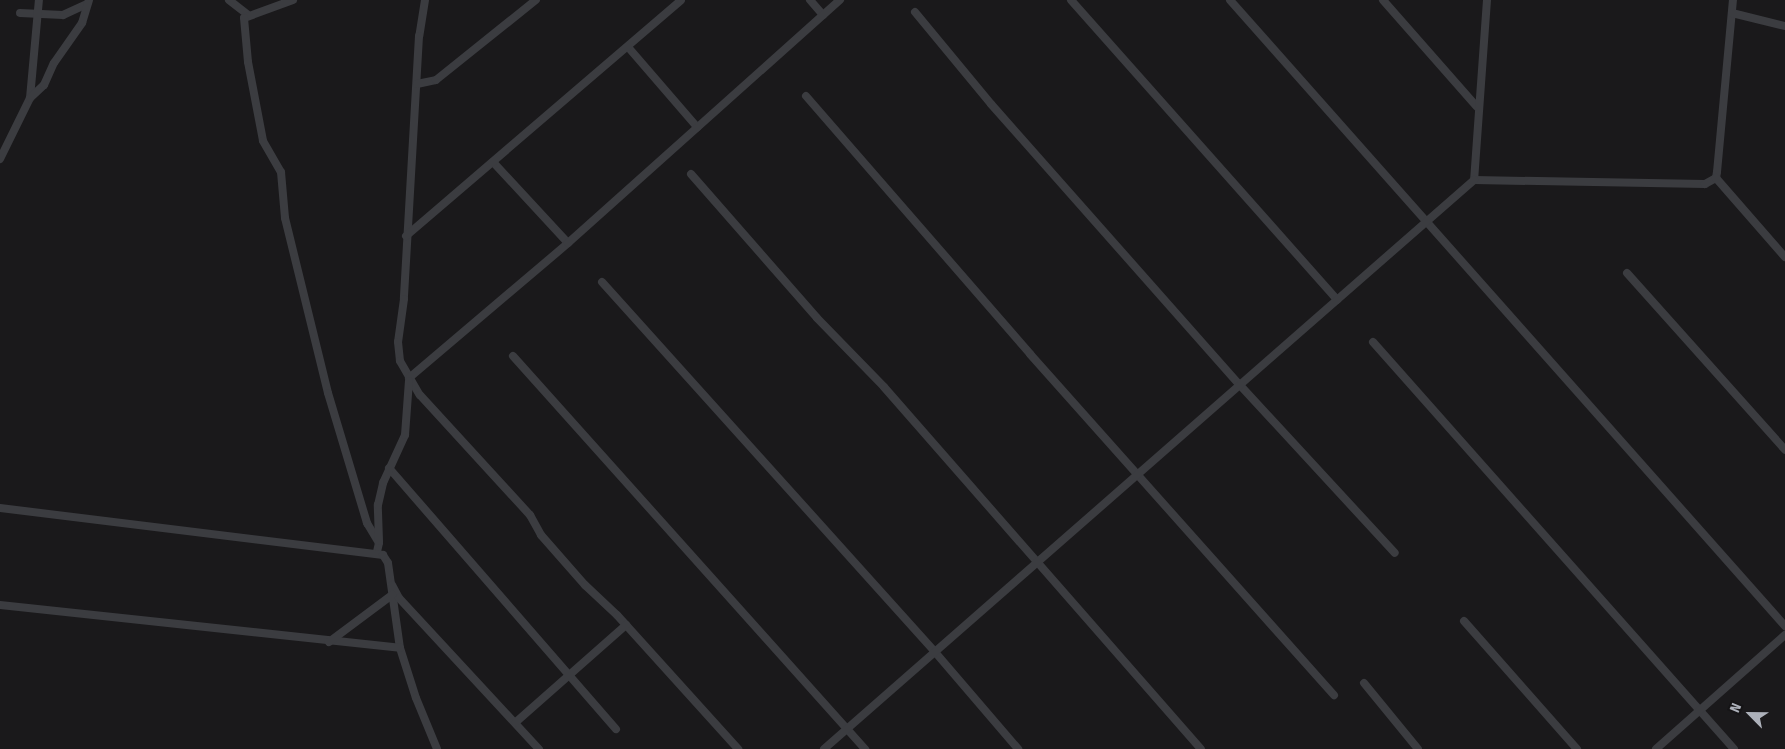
<!DOCTYPE html>
<html>
<head>
<meta charset="utf-8">
<style>
  body { margin:0 }
  #map { position:relative; width:1785px; height:749px; overflow:hidden; background:#1a191b; font-family:"Fira Sans Condensed",sans-serif }
  div>[style] { position:absolute }
  .street>* { height:8px; margin:-4px; padding:0 4px; transform-origin:4px; border-radius:4px; background:#3b3c40 }
  span { translate:-50% -50%; white-space:nowrap; text-align:center; line-height:1.15; -webkit-text-stroke:4px #151416; paint-order:stroke }
  .north { position:absolute; left:1725px; top:689px; width:50px; height:50px; -webkit-text-stroke:4px #151416; paint-order:stroke; rotate:293deg; font-size:14px; font-weight:700; line-height:20px; text-align:center; color:#adb1ba }
  .north::after { content:''; display:block; margin:auto; width:18px; height:22px; background:#adb1ba; clip-path:polygon(50% 0,100% 100%,50% 72%,0 100%) }
</style>
</head>
<body>
<div id="map">
  <div class="street">
    <i style="left:229px;top:0;width:23px;rotate:38deg"></i>
    <i style="left:293px;top:0;width:52px;rotate:159.8deg"></i>
    <i style="left:244px;top:18px;width:44px;rotate:84.8deg"></i>
    <i style="left:248px;top:62px;width:80px;rotate:79.2deg"></i>
    <i style="left:263px;top:141px;width:36px;rotate:60deg"></i>
    <i style="left:281px;top:172px;width:46px;rotate:85deg"></i>
    <i style="left:285px;top:218px;width:180px;rotate:76.2deg"></i>
    <i style="left:328px;top:393px;width:136px;rotate:73.3deg"></i>
    <i style="left:367px;top:523px;width:23px;rotate:59deg"></i>
    <i style="left:379px;top:543px;width:9px;rotate:103deg"></i>
    <i style="left:425px;top:0;width:36px;rotate:99deg"></i>
    <i style="left:419px;top:36px;width:263px;rotate:93.3deg"></i>
    <i style="left:404px;top:299px;width:43px;rotate:97.9deg"></i>
    <i style="left:398px;top:342px;width:19px;rotate:84deg"></i>
    <i style="left:400px;top:361px;width:39px;rotate:60deg"></i>
    <i style="left:420px;top:395px;width:163px;rotate:47.5deg"></i>
    <i style="left:530px;top:515px;width:23px;rotate:61deg"></i>
    <i style="left:541px;top:535px;width:67px;rotate:48.7deg"></i>
    <i style="left:585px;top:585px;width:44px;rotate:43.2deg"></i>
    <i style="left:617px;top:615px;width:181px;rotate:47.9deg"></i>
    <i style="left:810px;top:0;width:20px;rotate:49deg"></i>
    <i style="left:1071px;top:0;width:401px;rotate:48.4deg"></i>
    <i style="left:1230px;top:0;width:837px;rotate:48.44deg"></i>
    <i style="left:1383px;top:0;width:142px;rotate:48.7deg"></i>
    <i style="left:1487px;top:0;width:180px;rotate:94.1deg"></i>
    <i style="left:1474px;top:180px;width:231px;rotate:1deg"></i>
    <i style="left:1705px;top:184px;width:13px;rotate:-29deg"></i>
    <i style="left:1716px;top:178px;width:6px;rotate:-81deg"></i>
    <i style="left:1717px;top:172px;width:173px;rotate:-84.7deg"></i>
    <i style="left:915px;top:12px;width:119px;rotate:50.4deg"></i>
    <i style="left:991px;top:104px;width:373px;rotate:48.5deg"></i>
    <i style="left:1238px;top:383px;width:231px;rotate:47.3deg"></i>
    <i style="left:20px;top:13px;width:43px;rotate:2.7deg"></i>
    <i style="left:63px;top:15px;width:26px;rotate:-25deg"></i>
    <i style="left:1732px;top:13px;width:55px;rotate:13.8deg"></i>
    <i style="left:628px;top:47px;width:106px;rotate:49.2deg"></i>
    <i style="left:417px;top:84px;width:19px;rotate:-12deg"></i>
    <i style="left:436px;top:80px;width:128px;rotate:-38.7deg"></i>
    <i style="left:806px;top:96px;width:342px;rotate:49deg"></i>
    <i style="left:1030px;top:354px;width:457px;rotate:48.3deg"></i>
    <i style="left:30px;top:98px;width:98px;rotate:-84.8deg"></i>
    <i style="left:0;top:159px;width:68px;rotate:-63.8deg"></i>
    <i style="left:30px;top:98px;width:19px;rotate:-43deg"></i>
    <i style="left:44px;top:85px;width:24px;rotate:-66deg"></i>
    <i style="left:54px;top:63px;width:49px;rotate:-55deg"></i>
    <i style="left:82px;top:23px;width:24px;rotate:-73deg"></i>
    <i style="left:493px;top:162px;width:110px;rotate:47.2deg"></i>
    <i style="left:691px;top:174px;width:191px;rotate:48.8deg"></i>
    <i style="left:817px;top:318px;width:96px;rotate:45.8deg"></i>
    <i style="left:884px;top:387px;width:481px;rotate:48.8deg"></i>
    <i style="left:1716px;top:178px;width:105px;rotate:48.9deg"></i>
    <i style="left:406px;top:236px;width:362px;rotate:-40.6deg"></i>
    <i style="left:1627px;top:273px;width:237px;rotate:48.2deg"></i>
    <i style="left:602px;top:282px;width:498px;rotate:48deg"></i>
    <i style="left:935px;top:652px;width:128px;rotate:49.4deg"></i>
    <i style="left:1373px;top:342px;width:544px;rotate:48.43deg"></i>
    <i style="left:513px;top:356px;width:528px;rotate:48.15deg"></i>
    <i style="left:409px;top:378px;width:209px;rotate:-40.3deg"></i>
    <i style="left:568px;top:243px;width:365px;rotate:-41.8deg"></i>
    <i style="left:389px;top:468px;width:346px;rotate:49deg"></i>
    <i style="left:0;top:508px;width:386px;rotate:7deg"></i>
    <i style="left:383px;top:555px;width:9px;rotate:58deg"></i>
    <i style="left:388px;top:563px;width:86px;rotate:82deg"></i>
    <i style="left:400px;top:648px;width:52px;rotate:72.3deg"></i>
    <i style="left:416px;top:698px;width:55px;rotate:67.6deg"></i>
    <i style="left:379px;top:541px;width:36px;rotate:-92deg"></i>
    <i style="left:378px;top:505px;width:23px;rotate:-77deg"></i>
    <i style="left:383px;top:483px;width:53px;rotate:-65.4deg"></i>
    <i style="left:405px;top:435px;width:54px;rotate:-85.8deg"></i>
    <i style="left:392px;top:585px;width:15px;rotate:62deg"></i>
    <i style="left:399px;top:598px;width:206px;rotate:47.2deg"></i>
    <i style="left:0;top:605px;width:402px;rotate:6.1deg"></i>
    <i style="left:1464px;top:621px;width:171px;rotate:48.6deg"></i>
    <i style="left:329px;top:642px;width:79px;rotate:-36.7deg"></i>
    <i style="left:1364px;top:683px;width:85px;rotate:50.7deg"></i>
    <i style="left:516px;top:722px;width:147px;rotate:-41.4deg"></i>
    <i style="left:824px;top:749px;width:864px;rotate:-41.2deg"></i>
    <i style="left:1656px;top:749px;width:172px;rotate:-41.5deg"></i>
  </div>
  <div class="north">N</div>
</div>
</body>
</html>
